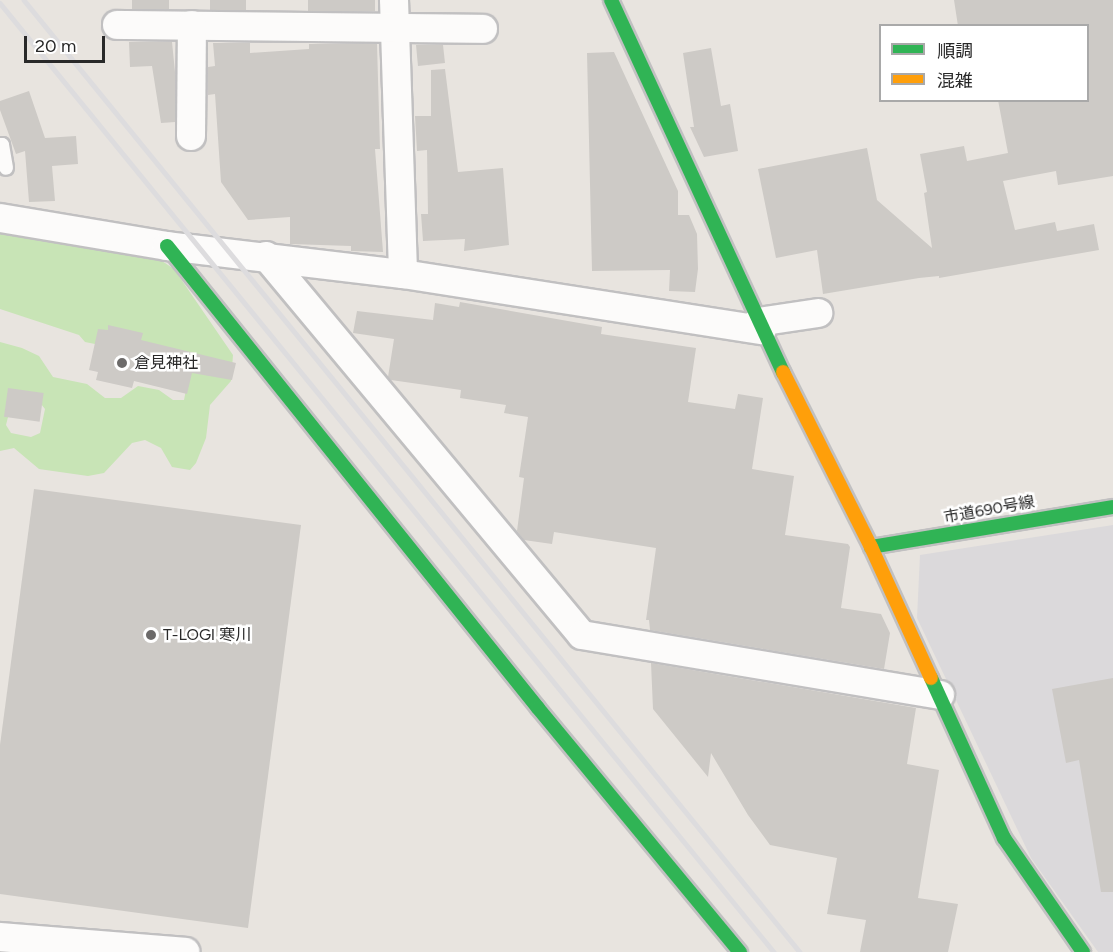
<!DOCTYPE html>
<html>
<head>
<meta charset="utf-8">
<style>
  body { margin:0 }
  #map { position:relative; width:1113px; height:952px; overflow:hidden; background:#e8e4df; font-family:Figtree,"Noto Sans JP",sans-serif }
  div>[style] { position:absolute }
  .industrial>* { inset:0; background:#dbd9db }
  .green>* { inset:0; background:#c8e4b6 }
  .building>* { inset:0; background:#cdcac6; transform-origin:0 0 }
  .roads { filter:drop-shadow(2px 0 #c1c0c1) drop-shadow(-2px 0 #c1c0c1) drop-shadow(0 2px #c1c0c1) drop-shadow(0 -2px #c1c0c1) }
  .lane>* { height:14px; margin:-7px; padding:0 7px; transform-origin:7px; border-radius:7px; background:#fcfbfa }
  .street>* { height:28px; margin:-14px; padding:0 14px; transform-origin:14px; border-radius:14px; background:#fcfbfa }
  .fast>* { height:14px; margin:-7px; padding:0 7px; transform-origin:7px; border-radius:7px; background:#30b455 }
  .slow>* { height:14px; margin:-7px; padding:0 7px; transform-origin:7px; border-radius:7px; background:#ff9f0a }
  .rail>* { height:4.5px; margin:-2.25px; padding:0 2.25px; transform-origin:2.25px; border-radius:2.25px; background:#dddcde }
  .dots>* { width:16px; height:16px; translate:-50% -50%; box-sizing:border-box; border:3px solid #fff; border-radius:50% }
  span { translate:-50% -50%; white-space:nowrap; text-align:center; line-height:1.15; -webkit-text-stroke:5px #fff; paint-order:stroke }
  .poi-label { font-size:16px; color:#292929 }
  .left { translate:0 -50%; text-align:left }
  .street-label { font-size:16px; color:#292929 }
  .legend { position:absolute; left:879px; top:24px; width:210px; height:78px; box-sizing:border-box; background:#fff; border:2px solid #a9a9a9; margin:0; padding:8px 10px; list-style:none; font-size:18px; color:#292929 }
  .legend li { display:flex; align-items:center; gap:12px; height:30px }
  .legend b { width:30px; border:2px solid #a9a9a9 }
  .scale { position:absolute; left:24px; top:36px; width:81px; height:27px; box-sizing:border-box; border:3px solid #292929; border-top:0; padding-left:8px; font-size:18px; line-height:21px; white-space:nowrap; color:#292929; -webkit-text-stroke:4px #fff; paint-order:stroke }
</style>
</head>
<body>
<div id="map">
  <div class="industrial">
    <i style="clip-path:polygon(1113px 525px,1113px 952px,1098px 952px,1031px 858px,917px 618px,920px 555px)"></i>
  </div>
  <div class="green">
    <i style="clip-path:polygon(evenodd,0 218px,126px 237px,174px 269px,233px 355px,231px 381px,210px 405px,206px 438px,196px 463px,190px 470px,172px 467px,161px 448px,145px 440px,132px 443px,104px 473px,88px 476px,39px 469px,14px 448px,0 451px,0 342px,22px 348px,39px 356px,53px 377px,87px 384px,105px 398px,121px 398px,138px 386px,159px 390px,173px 400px,184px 400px,189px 374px,110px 347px,85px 342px,79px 335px,0 309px,0 218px,41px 404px,45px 409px,40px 433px,31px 437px,11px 433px,6px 425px,9px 413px,41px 404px)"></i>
  </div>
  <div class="building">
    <i style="left:132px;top:0;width:37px;height:9px"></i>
    <i style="left:210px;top:0;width:36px;height:10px"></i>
    <i style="left:308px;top:0;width:67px;height:11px"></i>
    <i style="clip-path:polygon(954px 0,1113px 0,1113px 176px,1058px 185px,1056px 171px,1003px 181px,1015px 230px,1055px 222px,1057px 231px,1094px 224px,1099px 250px,939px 278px,939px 276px,919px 278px,823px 294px,817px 250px,776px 258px,758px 169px,867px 148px,877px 200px,932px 248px,924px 193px,927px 192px,920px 154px,964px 146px,967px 161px,1008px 153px,998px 100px,1088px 100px,1088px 26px,958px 26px)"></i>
    <i style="clip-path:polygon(129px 42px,172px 42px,175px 72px,175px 122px,161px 123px,152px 66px,130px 67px)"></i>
    <i style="clip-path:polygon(213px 43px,250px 43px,250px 53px,309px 49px,309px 44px,377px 44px,380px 149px,375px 149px,383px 252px,351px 251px,351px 246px,290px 244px,290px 217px,248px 220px,221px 182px,215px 94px,208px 95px,208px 67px,215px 66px)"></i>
    <i style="clip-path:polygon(416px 45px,443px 45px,445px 63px,418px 66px)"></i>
    <i style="clip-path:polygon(711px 48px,721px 106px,730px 104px,738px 151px,704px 157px,690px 127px,694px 127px,683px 53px)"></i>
    <i style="clip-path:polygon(614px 52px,678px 191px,678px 215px,689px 215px,697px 234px,698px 269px,695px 292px,669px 291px,670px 270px,592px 271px,587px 53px)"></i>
    <i style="clip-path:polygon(445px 69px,458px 172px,503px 168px,509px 245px,464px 251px,465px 239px,423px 241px,421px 214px,428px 214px,427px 150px,417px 151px,415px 116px,431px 116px,431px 70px)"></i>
    <i style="clip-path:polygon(29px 91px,45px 138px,76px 136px,78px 164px,52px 166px,55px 201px,29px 202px,25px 151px,16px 154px,0 110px,0 101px)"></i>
    <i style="clip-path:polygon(460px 302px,602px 327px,601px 334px,696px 348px,688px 402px,735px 409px,738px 394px,763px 398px,752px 469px,794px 476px,785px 535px,848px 544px,850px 547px,841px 608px,881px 614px,890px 633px,884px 669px,650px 630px,649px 620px,646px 620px,656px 548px,554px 532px,552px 544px,524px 540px,517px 531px,524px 478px,519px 477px,528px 417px,504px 413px,506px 405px,460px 398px,461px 390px,391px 380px,388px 377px,394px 339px,353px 333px,357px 311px,433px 320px,435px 303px,459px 307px)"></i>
    <i style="clip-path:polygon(108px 325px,143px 333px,141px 340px,236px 363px,232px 380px,192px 373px,187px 394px,134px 381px,132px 388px,96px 380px,98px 372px,89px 370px,98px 329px,108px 330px)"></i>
    <i style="left:8px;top:388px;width:36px;height:29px;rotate:8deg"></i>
    <i style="clip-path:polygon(34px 489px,301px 525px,248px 928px,0 894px,0 745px)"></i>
    <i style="clip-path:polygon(651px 663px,916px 708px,907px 764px,939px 770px,918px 898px,958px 904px,948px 952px,860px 952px,866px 920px,827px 914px,837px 858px,770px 845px,748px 815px,711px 753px,708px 777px,653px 709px)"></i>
    <i style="clip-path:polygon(1113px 678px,1113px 892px,1101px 892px,1079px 760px,1066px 763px,1052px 689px)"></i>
  </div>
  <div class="roads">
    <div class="lane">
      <i style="left:0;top:145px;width:2px"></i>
      <i style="left:2px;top:145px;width:23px;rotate:80deg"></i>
    </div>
    <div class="street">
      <i style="left:394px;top:0;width:274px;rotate:88.1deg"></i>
      <i style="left:117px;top:25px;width:366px;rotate:0.6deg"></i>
      <i style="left:191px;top:136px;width:111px;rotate:-89.5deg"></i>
      <i style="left:0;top:218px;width:169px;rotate:9.5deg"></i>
      <i style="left:167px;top:246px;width:238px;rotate:6.8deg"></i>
      <i style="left:403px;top:274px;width:363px;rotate:8.9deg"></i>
      <i style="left:266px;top:256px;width:493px;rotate:50.2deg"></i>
      <i style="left:582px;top:635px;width:363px;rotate:9.5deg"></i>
      <i style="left:758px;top:322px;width:61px;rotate:-8.5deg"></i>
      <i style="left:0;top:937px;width:186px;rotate:4.6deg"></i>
    </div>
    <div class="fast">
      <i style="left:611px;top:0;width:410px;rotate:65.2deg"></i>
      <i style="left:167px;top:246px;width:593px;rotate:51.23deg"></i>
      <i style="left:538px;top:708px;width:317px;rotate:50.4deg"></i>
      <i style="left:871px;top:547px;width:245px;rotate:-9.4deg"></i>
      <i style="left:931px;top:678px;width:176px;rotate:65.5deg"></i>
      <i style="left:1004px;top:838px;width:139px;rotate:55.3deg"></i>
    </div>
    <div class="slow">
      <i style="left:783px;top:372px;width:196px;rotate:63.3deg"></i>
      <i style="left:871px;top:547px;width:144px;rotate:65.4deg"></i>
    </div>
  </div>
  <div class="rail">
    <i style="left:24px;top:0;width:1228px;rotate:50.82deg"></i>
    <i style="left:0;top:3px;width:1225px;rotate:50.8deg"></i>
  </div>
  <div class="dots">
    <i style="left:122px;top:363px;background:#6c6a69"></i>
    <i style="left:151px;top:635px;background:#6c6a69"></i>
  </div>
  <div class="poi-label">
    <span class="left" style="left:134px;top:363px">倉見神社</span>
    <span class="left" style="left:163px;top:635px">T-LOGI 寒川</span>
  </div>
  <div class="street-label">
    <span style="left:989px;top:510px;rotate:-10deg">市道690号線</span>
  </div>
  <ul class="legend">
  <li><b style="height:8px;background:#30b455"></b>順調</li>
  <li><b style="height:8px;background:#ff9f0a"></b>混雑</li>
  </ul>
  <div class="scale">20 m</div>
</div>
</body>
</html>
